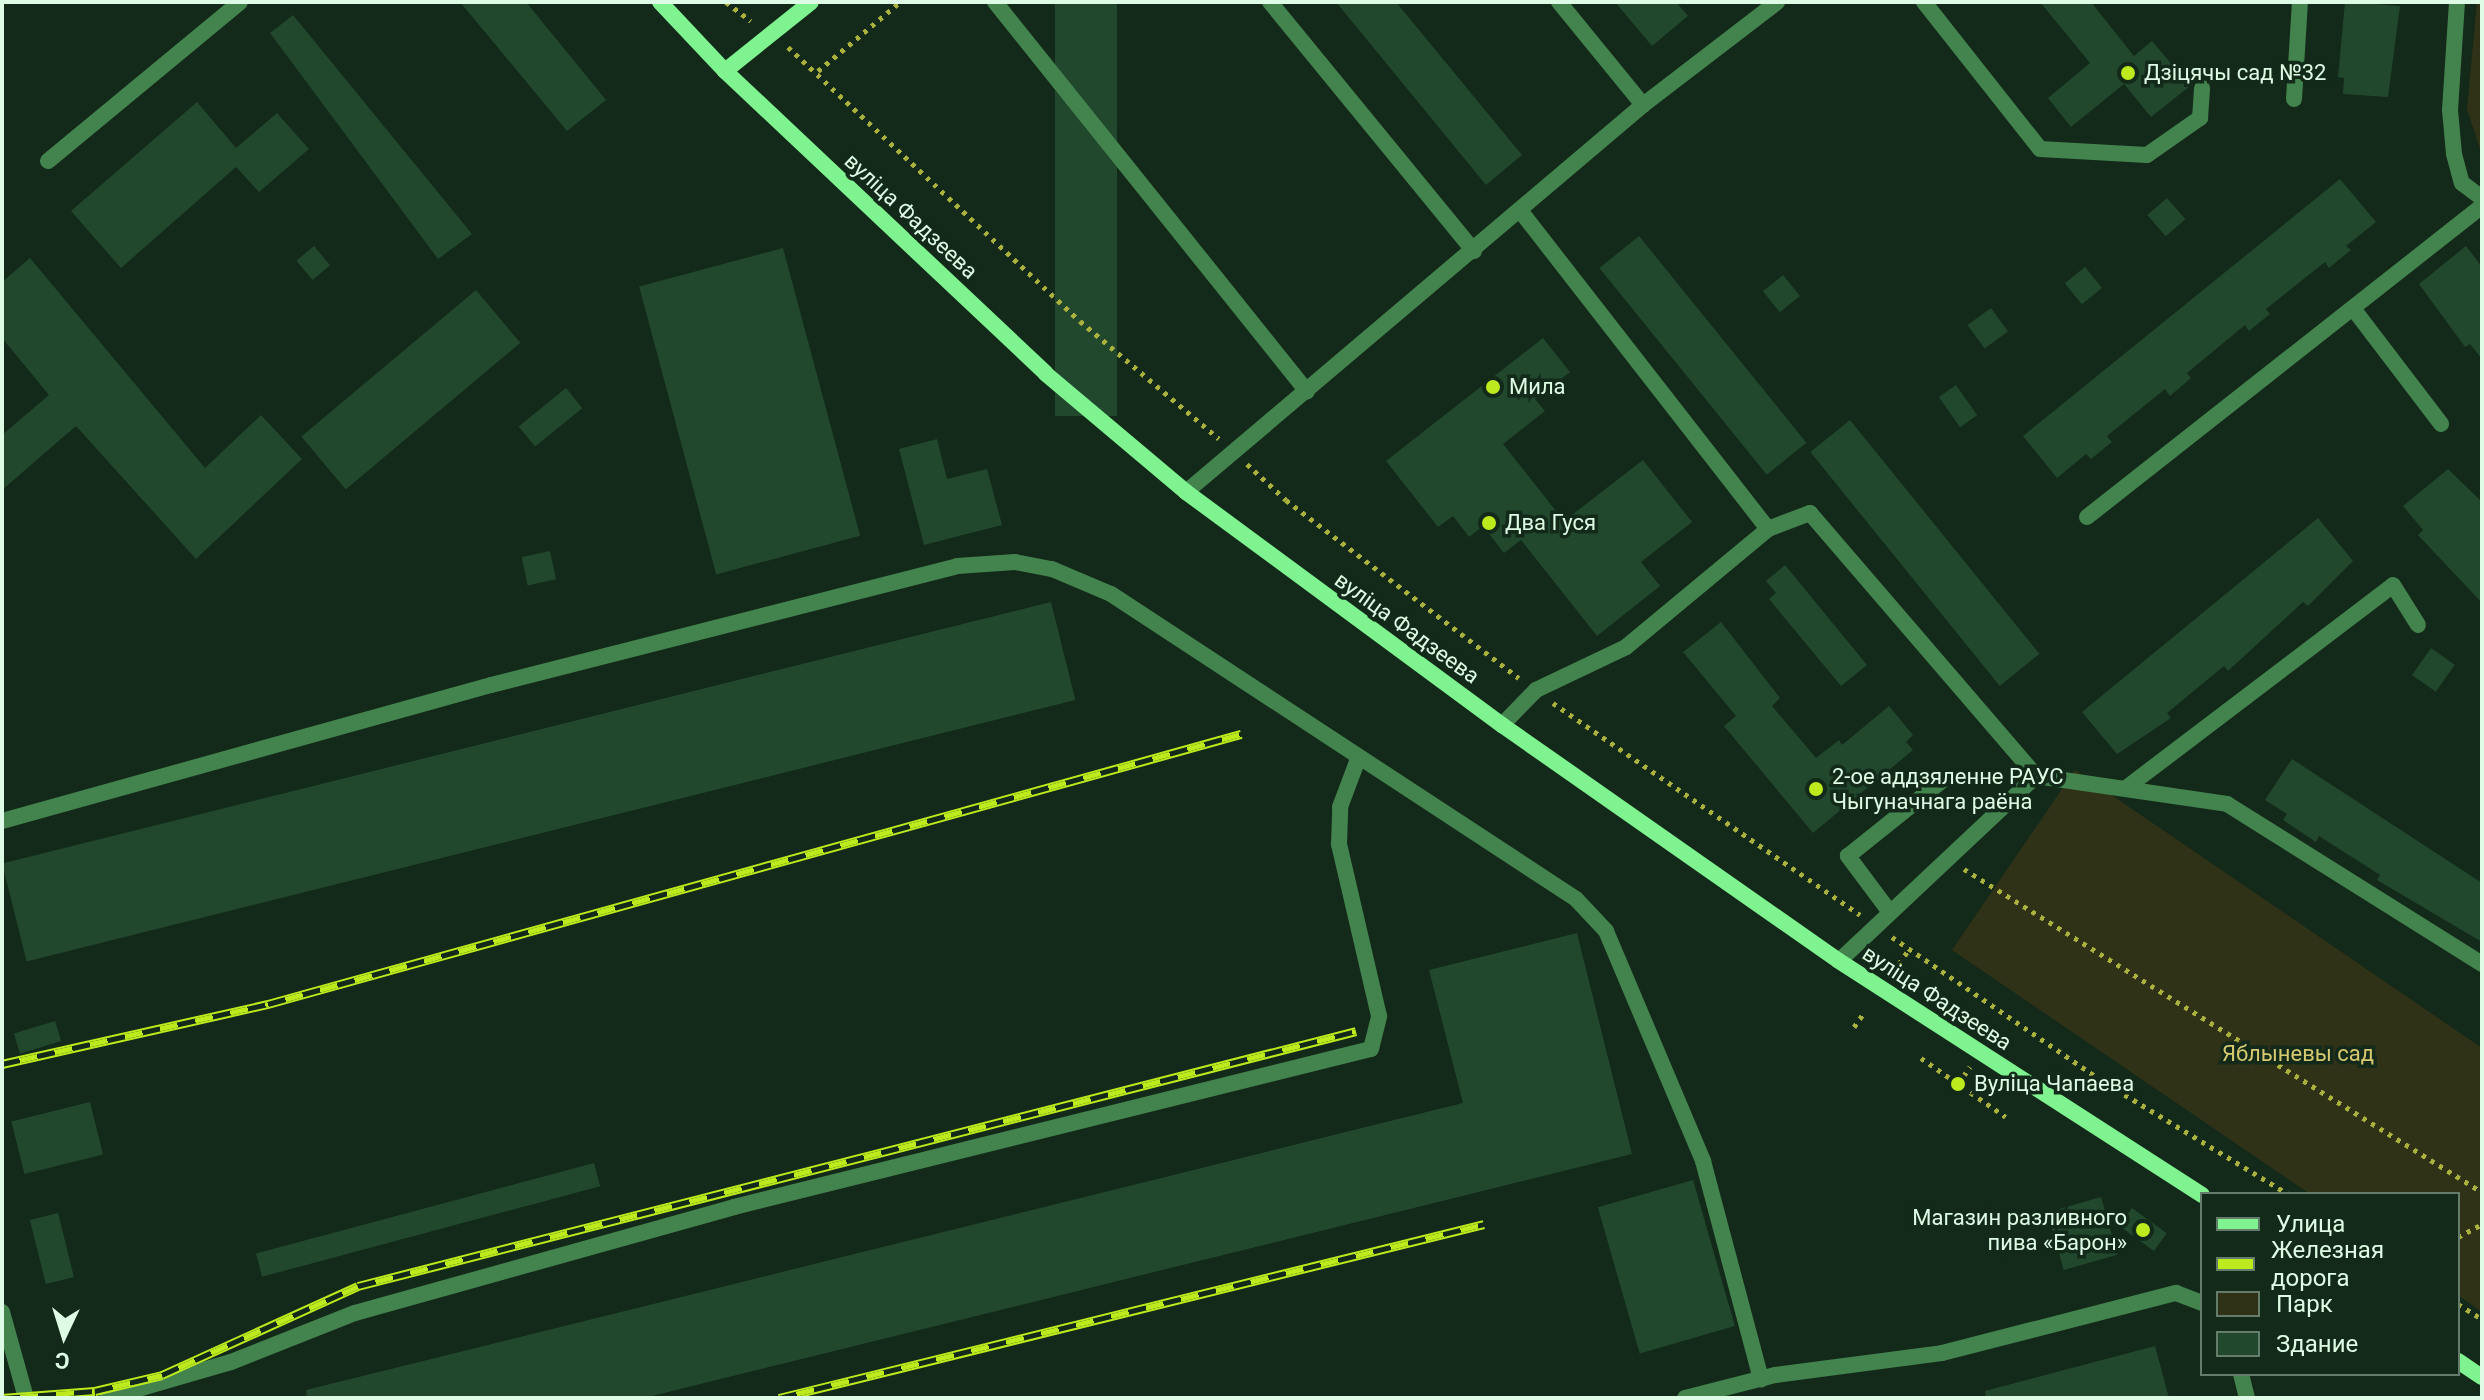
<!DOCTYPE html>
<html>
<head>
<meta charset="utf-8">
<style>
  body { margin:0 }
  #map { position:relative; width:2484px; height:1400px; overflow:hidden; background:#132919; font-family:Roboto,sans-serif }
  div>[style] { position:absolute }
  .green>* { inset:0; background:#303217 }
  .building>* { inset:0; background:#21482d; transform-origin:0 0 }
  .path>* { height:5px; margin-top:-2.5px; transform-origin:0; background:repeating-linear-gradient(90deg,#abb13d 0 4px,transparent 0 10px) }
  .lane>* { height:16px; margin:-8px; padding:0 8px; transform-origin:8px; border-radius:8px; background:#43834d }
  .street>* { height:16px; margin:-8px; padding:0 8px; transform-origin:8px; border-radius:8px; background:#43834d }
  .secondary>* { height:16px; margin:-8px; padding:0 8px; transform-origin:8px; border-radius:8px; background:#7ef38f }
  .rail>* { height:9px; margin-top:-4.5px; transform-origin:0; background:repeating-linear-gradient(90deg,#132919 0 18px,#bdea1c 0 36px); box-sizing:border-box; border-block:2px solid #bdea1c }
  .dots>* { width:22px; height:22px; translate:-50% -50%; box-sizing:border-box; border:4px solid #132919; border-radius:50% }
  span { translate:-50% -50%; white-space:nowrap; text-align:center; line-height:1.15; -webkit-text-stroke:7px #132919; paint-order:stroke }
  .poi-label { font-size:22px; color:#defce5 }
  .left { translate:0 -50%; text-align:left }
  .right { translate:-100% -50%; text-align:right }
  .street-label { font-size:22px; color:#defce5 }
  .park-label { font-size:22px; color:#d6c96f }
  .frame { position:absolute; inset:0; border:4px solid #defce5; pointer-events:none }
  .legend { position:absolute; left:2200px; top:1192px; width:260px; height:184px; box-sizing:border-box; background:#132919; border:2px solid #647d6b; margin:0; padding:10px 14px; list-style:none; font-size:24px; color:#defce5 }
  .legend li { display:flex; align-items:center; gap:16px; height:40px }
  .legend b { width:40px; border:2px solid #647d6b }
  .north { position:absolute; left:24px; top:1296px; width:80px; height:80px; -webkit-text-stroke:6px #132919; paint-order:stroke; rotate:184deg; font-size:22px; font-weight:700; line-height:32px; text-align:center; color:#defce5 }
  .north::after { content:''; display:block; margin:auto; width:28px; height:36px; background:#defce5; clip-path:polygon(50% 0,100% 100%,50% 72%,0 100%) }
</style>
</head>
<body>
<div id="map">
  <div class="green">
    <i style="clip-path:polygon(2477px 2px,2482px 2px,2482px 155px,2467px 109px)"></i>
    <i style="clip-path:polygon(2075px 770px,2482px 1048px,2482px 1312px,2458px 1295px,2458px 1194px,2310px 1194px,1952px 950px)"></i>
  </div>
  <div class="building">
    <i style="clip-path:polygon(460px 2px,526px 2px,606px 100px,567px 131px)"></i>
    <i style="left:1055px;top:2px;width:62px;height:414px"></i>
    <i style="clip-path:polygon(1336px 2px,1396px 2px,1522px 155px,1486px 185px)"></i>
    <i style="clip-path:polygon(1615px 2px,1676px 2px,1688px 16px,1652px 46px)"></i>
    <i style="clip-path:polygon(2040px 2px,2091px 2px,2134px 56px,2152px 41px,2190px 86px,2151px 117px,2124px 84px,2071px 127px,2048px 98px,2090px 63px)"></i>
    <i style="clip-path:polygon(2345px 2px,2400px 6px,2388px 97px,2343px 94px,2344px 78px,2338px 77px)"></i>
    <i style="clip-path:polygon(293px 15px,472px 234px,438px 259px,270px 33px)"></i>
    <i style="clip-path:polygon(197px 102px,236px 148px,277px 113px,309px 149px,259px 192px,236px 167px,121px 268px,71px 211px)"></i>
    <i style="clip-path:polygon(2340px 179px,2376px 222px,2346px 246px,2351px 250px,2329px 268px,2325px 262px,2266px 309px,2270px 314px,2249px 331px,2245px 325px,2187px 373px,2191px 378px,2170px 396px,2165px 389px,2107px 436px,2112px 442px,2091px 459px,2086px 454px,2057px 478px,2023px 436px)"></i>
    <i style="left:2167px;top:198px;width:28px;height:26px;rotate:49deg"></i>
    <i style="left:1639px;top:236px;width:266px;height:51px;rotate:51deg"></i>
    <i style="left:314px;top:246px;width:25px;height:23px;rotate:50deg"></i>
    <i style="clip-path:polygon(2466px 246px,2482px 267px,2482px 359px,2470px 344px,2465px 347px,2419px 284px)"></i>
    <i style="left:783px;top:248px;width:298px;height:149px;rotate:75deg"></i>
    <i style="clip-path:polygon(30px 258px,205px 468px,261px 415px,302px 459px,196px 559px,76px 426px,2px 490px,2px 435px,49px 395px,2px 338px,2px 282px)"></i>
    <i style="left:2085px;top:267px;width:27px;height:26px;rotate:51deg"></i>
    <i style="left:1783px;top:275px;width:27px;height:26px;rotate:51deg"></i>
    <i style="left:476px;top:290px;width:69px;height:228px;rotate:50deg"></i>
    <i style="left:1991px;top:308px;width:29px;height:29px;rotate:54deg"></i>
    <i style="clip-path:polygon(1543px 338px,1570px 372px,1535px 399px,1545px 411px,1503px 444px,1564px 521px,1643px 460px,1692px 522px,1641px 562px,1660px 586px,1597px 636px,1521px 540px,1504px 553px,1483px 526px,1469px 537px,1453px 516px,1438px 527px,1386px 461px)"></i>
    <i style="left:1956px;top:385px;width:37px;height:21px;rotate:55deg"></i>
    <i style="left:566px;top:388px;width:26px;height:61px;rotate:51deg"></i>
    <i style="left:1850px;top:420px;width:301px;height:51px;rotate:51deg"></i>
    <i style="clip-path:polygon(937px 439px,947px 479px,987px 469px,1002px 525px,924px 545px,899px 449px)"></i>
    <i style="clip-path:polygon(2448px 469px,2482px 502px,2482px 603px,2418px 535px,2423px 530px,2403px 506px)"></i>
    <i style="clip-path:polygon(2318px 518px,2353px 561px,2308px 606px,2303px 602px,2228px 671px,2224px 666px,2167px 713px,2171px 718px,2117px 754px,2082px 712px)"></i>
    <i style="left:550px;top:551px;width:29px;height:29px;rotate:78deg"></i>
    <i style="clip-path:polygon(1785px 565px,1867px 665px,1841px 686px,1769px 599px,1776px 593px,1766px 581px)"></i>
    <i style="left:1051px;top:602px;width:101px;height:1081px;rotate:76deg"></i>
    <i style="clip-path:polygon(1721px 622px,1780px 698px,1772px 706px,1816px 758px,1839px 740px,1842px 745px,1889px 706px,1913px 735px,1906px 742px,1913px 750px,1813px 833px,1724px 726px,1736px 716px,1683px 652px)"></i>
    <i style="left:2431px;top:648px;width:29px;height:33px;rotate:35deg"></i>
    <i style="clip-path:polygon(2292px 759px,2482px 883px,2482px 942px,2377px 880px,2380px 875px,2319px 836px,2316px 842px,2283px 820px,2287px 814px,2265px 800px)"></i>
    <i style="clip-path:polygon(1577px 933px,1632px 1154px,644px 1398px,307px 1398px,306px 1390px,1463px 1103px,1429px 970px)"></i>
    <i style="left:55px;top:1021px;width:21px;height:43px;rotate:73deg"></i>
    <i style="left:90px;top:1102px;width:54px;height:81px;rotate:76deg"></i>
    <i style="left:594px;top:1163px;width:24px;height:350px;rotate:75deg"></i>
    <i style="left:1693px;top:1180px;width:152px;height:99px;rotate:74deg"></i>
    <i style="left:2101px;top:1197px;width:60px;height:56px;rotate:74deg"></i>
    <i style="left:2132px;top:1208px;width:43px;height:22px;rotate:36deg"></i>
    <i style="left:58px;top:1213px;width:66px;height:29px;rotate:76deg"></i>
    <i style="clip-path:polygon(2155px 1346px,2169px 1398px,1986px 1398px,1985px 1391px)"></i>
  </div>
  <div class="path">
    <i style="left:726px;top:2px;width:31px;rotate:37deg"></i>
    <i style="left:788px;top:47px;width:400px;rotate:43.2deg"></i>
    <i style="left:1080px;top:321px;width:182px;rotate:40.3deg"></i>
    <i style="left:818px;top:71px;width:107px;rotate:-40.1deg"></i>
    <i style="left:1247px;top:464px;width:53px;rotate:42.7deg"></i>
    <i style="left:1286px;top:500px;width:293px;rotate:37.4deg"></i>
    <i style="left:1553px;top:703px;width:373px;rotate:34.6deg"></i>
    <i style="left:1964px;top:869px;width:610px;rotate:31.95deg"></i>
    <i style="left:1892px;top:937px;width:251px;rotate:34.4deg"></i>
    <i style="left:2099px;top:1079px;width:221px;rotate:31.3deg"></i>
    <i style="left:1899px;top:964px;width:18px;rotate:-56deg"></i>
    <i style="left:1854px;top:1027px;width:16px;rotate:-55deg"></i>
    <i style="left:1921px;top:1058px;width:103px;rotate:34.8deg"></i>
    <i style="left:1958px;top:1084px;width:21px;rotate:-55deg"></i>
    <i style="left:2458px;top:1237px;width:27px;rotate:-28deg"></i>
    <i style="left:2458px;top:1304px;width:28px;rotate:32deg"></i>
  </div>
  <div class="lane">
    <i style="left:995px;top:2px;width:499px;rotate:51.3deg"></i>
    <i style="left:1270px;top:2px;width:322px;rotate:50.7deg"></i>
    <i style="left:1559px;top:2px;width:133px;rotate:50.8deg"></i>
    <i style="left:1924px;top:2px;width:187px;rotate:51.7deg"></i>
    <i style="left:2040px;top:149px;width:107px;rotate:3.2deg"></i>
    <i style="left:2147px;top:155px;width:65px;rotate:-34.9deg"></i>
    <i style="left:2200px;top:118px;width:30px;rotate:-86deg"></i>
    <i style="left:2294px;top:99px;width:97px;rotate:-86.5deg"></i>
    <i style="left:48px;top:161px;width:249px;rotate:-39.6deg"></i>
    <i style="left:2355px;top:311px;width:142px;rotate:52.7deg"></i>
    <i style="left:1186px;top:492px;width:599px;rotate:-40.26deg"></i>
    <i style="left:1643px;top:105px;width:169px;rotate:-37.5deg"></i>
    <i style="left:2087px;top:517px;width:503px;rotate:-38.21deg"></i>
    <i style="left:1768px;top:529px;width:45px;rotate:-20.9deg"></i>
    <i style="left:1810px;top:513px;width:347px;rotate:49.3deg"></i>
    <i style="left:2036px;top:776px;width:270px;rotate:136.8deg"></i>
    <i style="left:1502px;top:725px;width:49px;rotate:-45.8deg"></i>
    <i style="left:1536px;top:690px;width:100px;rotate:-25.5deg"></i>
    <i style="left:1626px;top:647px;width:185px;rotate:-39.7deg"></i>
    <i style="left:1768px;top:529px;width:402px;rotate:-127.9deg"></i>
    <i style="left:2036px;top:776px;width:193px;rotate:8.3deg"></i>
    <i style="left:2227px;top:804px;width:301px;rotate:32.1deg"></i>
    <i style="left:2126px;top:788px;width:335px;rotate:-37.2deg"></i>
    <i style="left:2393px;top:585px;width:47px;rotate:58deg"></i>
    <i style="left:2px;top:821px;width:508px;rotate:-15.54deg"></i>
    <i style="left:491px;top:685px;width:481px;rotate:-14.3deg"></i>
    <i style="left:957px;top:566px;width:58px;rotate:-3.9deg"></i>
    <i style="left:1015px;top:562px;width:38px;rotate:11deg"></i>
    <i style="left:1052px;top:569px;width:64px;rotate:23deg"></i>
    <i style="left:1111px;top:594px;width:556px;rotate:33.26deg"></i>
    <i style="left:1576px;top:899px;width:44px;rotate:46.8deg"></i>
    <i style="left:1606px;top:931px;width:250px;rotate:67.1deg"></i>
    <i style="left:1703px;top:1161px;width:226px;rotate:75.1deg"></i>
    <i style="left:1889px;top:911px;width:69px;rotate:-126.7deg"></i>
    <i style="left:1848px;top:856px;width:122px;rotate:-38.7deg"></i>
    <i style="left:2px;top:1312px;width:89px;rotate:74.4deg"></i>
    <i style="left:2241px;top:1374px;width:25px;rotate:76deg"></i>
    <i style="left:107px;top:1398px;width:129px;rotate:-16.2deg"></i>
    <i style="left:231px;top:1362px;width:133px;rotate:-21.6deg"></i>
    <i style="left:355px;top:1313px;width:394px;rotate:-15.6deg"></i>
    <i style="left:734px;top:1207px;width:656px;rotate:-13.93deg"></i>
    <i style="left:1371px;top:1049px;width:34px;rotate:-76deg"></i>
    <i style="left:1379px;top:1016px;width:177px;rotate:-103.1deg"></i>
    <i style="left:1339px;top:844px;width:37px;rotate:-88deg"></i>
    <i style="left:1340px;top:807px;width:51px;rotate:-69.4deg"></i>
    <i style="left:1685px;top:1398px;width:93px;rotate:-14.3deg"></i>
    <i style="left:1775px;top:1375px;width:168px;rotate:-7.5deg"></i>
    <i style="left:1942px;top:1353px;width:242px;rotate:-14.4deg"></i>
    <i style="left:2176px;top:1293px;width:28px;rotate:21deg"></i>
  </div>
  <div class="street">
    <i style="left:2457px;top:2px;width:108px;rotate:93.7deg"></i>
    <i style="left:2450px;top:110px;width:44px;rotate:84.8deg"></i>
    <i style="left:2454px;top:154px;width:30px;rotate:75deg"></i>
    <i style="left:2462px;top:183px;width:25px;rotate:37deg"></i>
  </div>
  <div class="secondary">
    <i style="left:660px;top:2px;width:95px;rotate:46.7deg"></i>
    <i style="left:725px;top:71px;width:441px;rotate:43.3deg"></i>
    <i style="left:1046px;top:374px;width:183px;rotate:40.1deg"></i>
    <i style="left:1186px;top:492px;width:393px;rotate:36.4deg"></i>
    <i style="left:1502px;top:725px;width:411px;rotate:35deg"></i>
    <i style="left:1839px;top:961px;width:432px;rotate:32.8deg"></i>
    <i style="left:725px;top:71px;width:110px;rotate:-38.7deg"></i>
    <i style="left:2458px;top:1361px;width:29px;rotate:34deg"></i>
  </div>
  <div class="rail">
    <i style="left:2px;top:1064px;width:273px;rotate:-12.7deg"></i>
    <i style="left:268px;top:1004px;width:1010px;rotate:-15.51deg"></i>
    <i style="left:2px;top:1398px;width:93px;rotate:-4.3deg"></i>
    <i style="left:95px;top:1391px;width:69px;rotate:-13.4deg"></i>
    <i style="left:162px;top:1375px;width:215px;rotate:-24.4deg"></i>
    <i style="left:358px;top:1286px;width:1030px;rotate:-14.33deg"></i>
    <i style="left:779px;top:1398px;width:726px;rotate:-13.86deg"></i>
  </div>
  <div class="dots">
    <i style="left:2128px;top:73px;background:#bdea1c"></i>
    <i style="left:1493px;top:387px;background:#bdea1c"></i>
    <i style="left:1489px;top:523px;background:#bdea1c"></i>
    <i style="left:1816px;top:789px;background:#bdea1c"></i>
    <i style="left:1958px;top:1084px;background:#bdea1c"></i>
    <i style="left:2143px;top:1230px;background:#bdea1c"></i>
  </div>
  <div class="poi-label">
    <span class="left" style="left:2144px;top:73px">Дзіцячы сад №32</span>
    <span class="left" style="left:1509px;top:387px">Мила</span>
    <span class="left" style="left:1505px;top:523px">Два Гуся</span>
    <span class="left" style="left:1832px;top:789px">2-ое аддзяленне РАУС<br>Чыгуначнага раёна</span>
    <span class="left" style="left:1974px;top:1084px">Вуліца Чапаева</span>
    <span class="right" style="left:2127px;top:1230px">Магазин разливного<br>пива «Барон»</span>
  </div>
  <div class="street-label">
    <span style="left:911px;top:216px;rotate:43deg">вуліца Фадзеева</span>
    <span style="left:1407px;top:628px;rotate:36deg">вуліца Фадзеева</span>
    <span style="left:1937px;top:998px;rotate:33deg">вуліца Фадзеева</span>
  </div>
  <div class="park-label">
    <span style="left:2298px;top:1054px">Яблыневы сад</span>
  </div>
  <div class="frame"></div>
  <ul class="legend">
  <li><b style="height:10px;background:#7ef38f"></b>Улица</li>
  <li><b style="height:10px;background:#bdea1c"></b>Железная дорога</li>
  <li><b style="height:22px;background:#303217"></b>Парк</li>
  <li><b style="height:22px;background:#21482d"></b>Здание</li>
  </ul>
  <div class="north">С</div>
</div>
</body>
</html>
